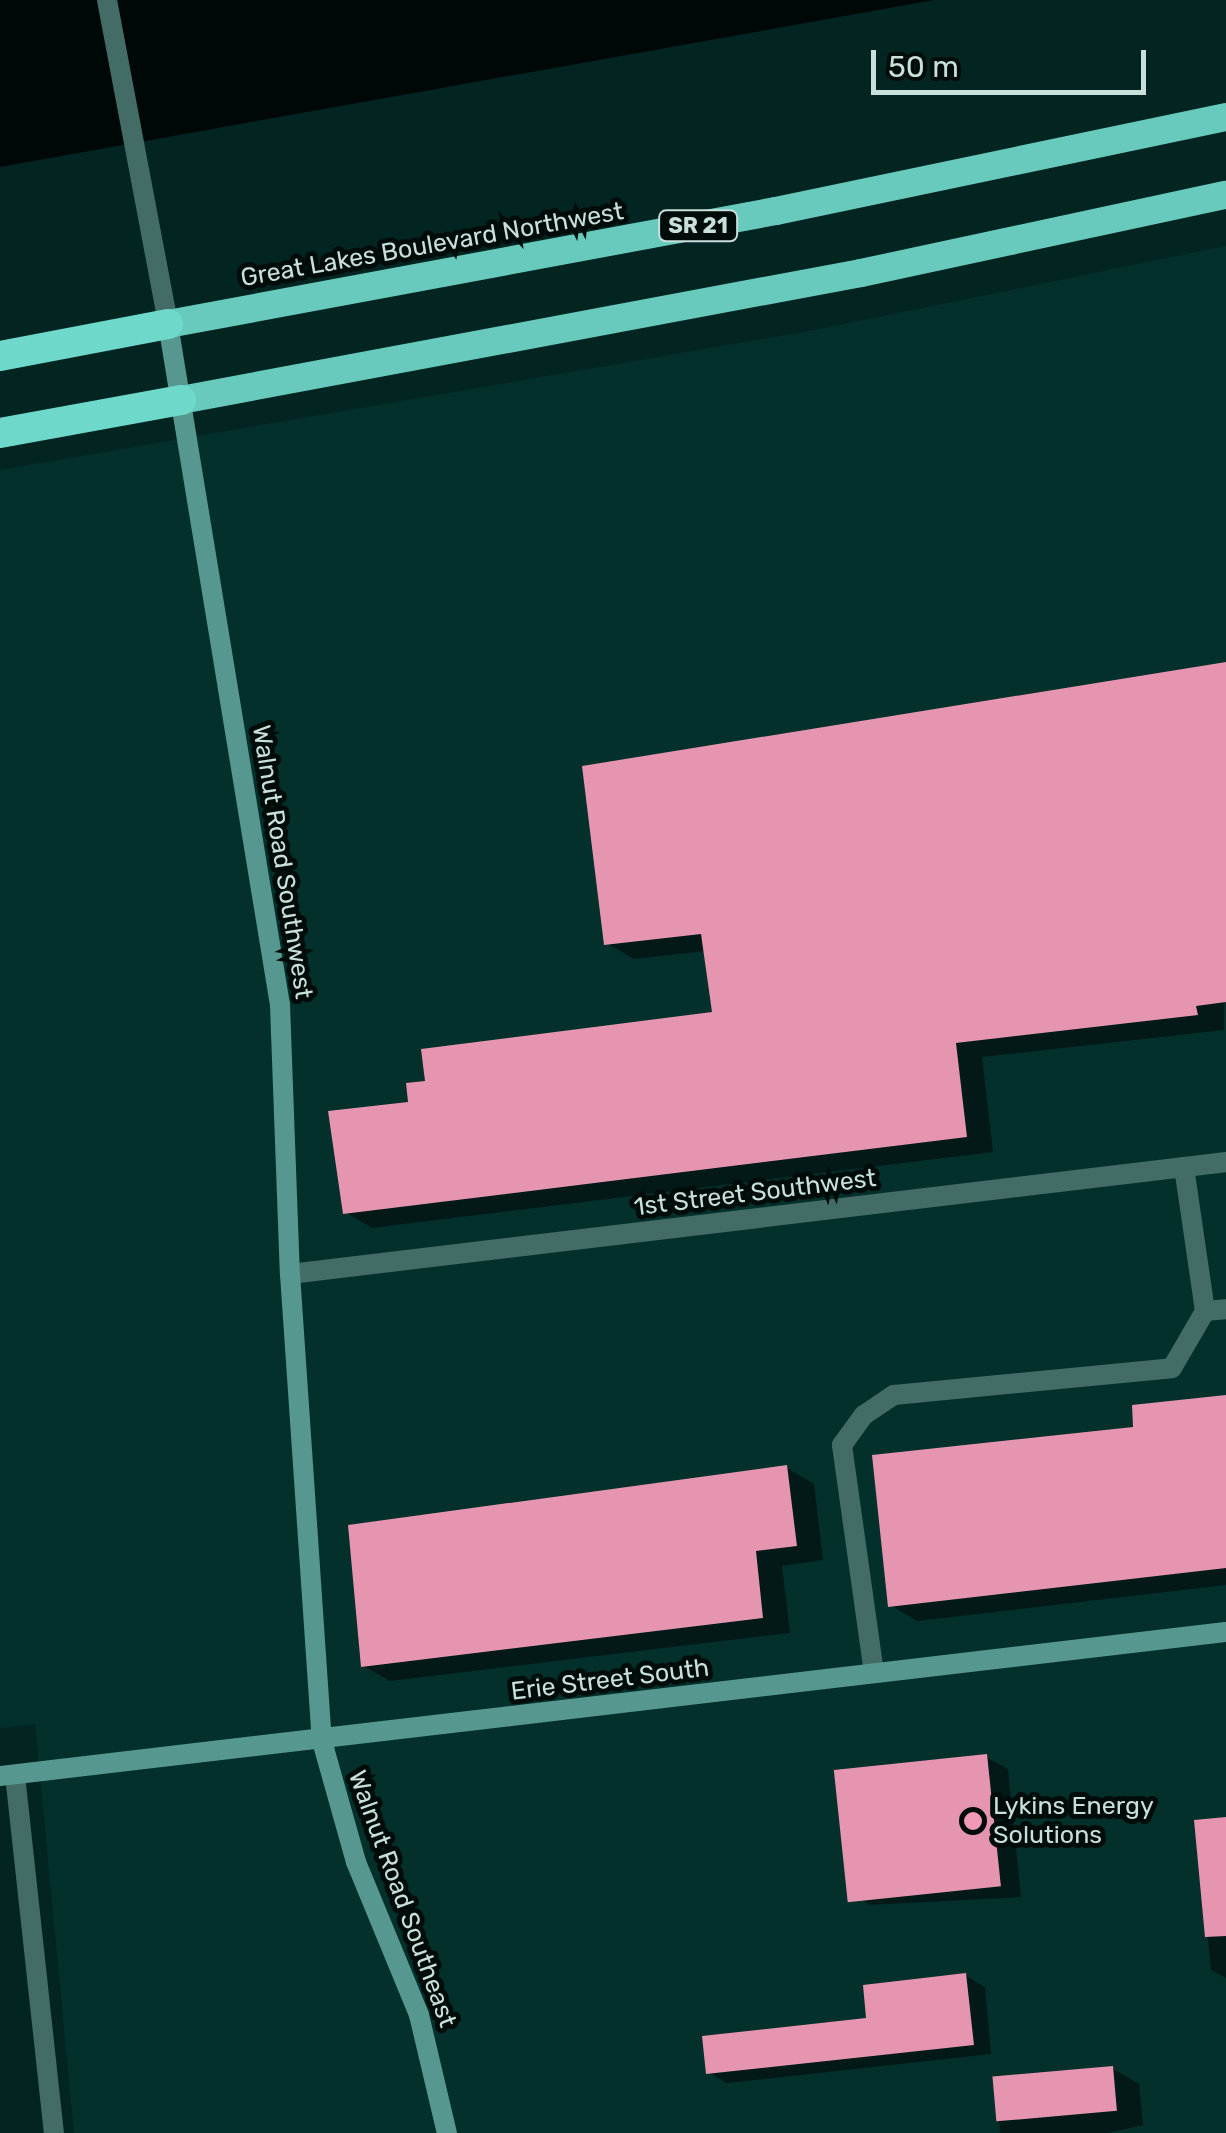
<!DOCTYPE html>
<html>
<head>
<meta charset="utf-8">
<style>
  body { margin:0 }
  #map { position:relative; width:1226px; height:2133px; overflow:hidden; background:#032522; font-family:Rubik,sans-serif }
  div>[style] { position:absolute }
  .built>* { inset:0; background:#04302b }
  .water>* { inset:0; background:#000807 }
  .shadow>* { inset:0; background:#0007 }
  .building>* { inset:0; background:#e595b0; transform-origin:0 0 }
  .service>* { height:20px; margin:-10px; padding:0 10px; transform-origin:10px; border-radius:10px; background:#446c66 }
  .minor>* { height:20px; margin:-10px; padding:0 10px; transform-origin:10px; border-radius:10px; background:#446c66 }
  .tertiary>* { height:20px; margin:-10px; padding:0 10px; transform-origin:10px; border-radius:10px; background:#446c66 }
  .secondary>* { height:20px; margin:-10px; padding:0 10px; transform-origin:10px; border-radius:10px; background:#56988f }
  .trunk>* { height:28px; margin:-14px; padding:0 14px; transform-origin:14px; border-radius:14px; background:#68cabc }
  .motorway>* { height:30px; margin:-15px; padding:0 15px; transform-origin:15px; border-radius:15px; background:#6ed9cb }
  .dots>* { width:28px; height:28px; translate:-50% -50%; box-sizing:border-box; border:5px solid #000c0a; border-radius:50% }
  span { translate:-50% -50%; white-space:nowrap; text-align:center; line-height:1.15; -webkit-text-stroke:10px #000c0a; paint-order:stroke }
  .shield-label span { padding:2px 8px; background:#000c0a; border:2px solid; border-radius:8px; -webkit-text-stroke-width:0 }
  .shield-label { font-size:22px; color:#c8dfdb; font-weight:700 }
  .street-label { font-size:25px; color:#c8dfdb }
  .poi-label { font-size:25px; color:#c8dfdb }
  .left { translate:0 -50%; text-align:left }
  .scale { position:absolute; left:871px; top:50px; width:275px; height:45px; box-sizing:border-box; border:5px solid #c8dfdb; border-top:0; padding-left:12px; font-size:30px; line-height:35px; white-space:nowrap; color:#c8dfdb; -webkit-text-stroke:8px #000c0a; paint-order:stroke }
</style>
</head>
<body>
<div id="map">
  <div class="built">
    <i style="clip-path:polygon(1226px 246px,1226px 2133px,74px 2133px,35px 1724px,0 1728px,0 470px,815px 330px)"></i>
  </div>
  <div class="water">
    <i style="clip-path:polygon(0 0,934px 0,0 167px)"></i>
  </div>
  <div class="shadow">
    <i style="clip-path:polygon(1226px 664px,1224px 1030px,982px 1057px,993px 1152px,372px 1228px,345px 1212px,411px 1104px,715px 1014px,706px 951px,634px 959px,606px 943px)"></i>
    <i style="clip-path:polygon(1226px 1397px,1226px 1585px,917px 1621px,890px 1605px,1135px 1429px)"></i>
    <i style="clip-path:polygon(787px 1468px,814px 1484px,823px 1560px,782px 1566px,790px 1633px,390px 1681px,363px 1666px)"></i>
    <i style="clip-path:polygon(986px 1757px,1008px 1769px,1021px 1897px,870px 1905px,848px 1892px)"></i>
    <i style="clip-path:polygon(1226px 1820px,1226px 1978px,1211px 1970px,1196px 1823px)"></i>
    <i style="clip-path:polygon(966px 1976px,985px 1987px,991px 2054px,727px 2083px,708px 2072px,869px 2020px)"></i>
    <i style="clip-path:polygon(1113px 2069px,1139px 2084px,1143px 2125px,1108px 2133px,1000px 2133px,996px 2082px)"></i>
  </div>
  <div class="building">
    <i style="clip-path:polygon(1226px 662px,1226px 1002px,1196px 1006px,1198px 1015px,956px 1043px,967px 1137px,343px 1214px,328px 1111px,408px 1102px,406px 1083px,425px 1081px,421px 1049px,712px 1012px,701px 934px,604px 945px,582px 766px)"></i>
    <i style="clip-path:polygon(1226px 1395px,1226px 1568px,888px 1607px,872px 1455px,1133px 1427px,1132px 1405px)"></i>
    <i style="clip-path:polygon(787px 1465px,797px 1546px,756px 1551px,763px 1618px,361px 1667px,348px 1525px)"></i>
    <i style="left:987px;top:1754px;width:133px;height:154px;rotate:84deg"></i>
    <i style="clip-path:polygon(1226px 1817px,1226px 1936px,1205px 1937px,1194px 1820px)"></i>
    <i style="clip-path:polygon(966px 1973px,974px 2045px,706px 2074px,702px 2036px,866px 2018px,863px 1985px)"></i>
    <i style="left:1113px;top:2066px;width:45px;height:121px;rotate:85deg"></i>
  </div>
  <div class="service">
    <i style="left:1184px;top:1167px;width:146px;rotate:81.7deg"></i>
    <i style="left:1205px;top:1311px;width:21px;rotate:-5deg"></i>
    <i style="left:874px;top:1673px;width:230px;rotate:-98deg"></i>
    <i style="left:842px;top:1445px;width:37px;rotate:-54deg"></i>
    <i style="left:864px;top:1415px;width:36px;rotate:-34deg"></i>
    <i style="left:894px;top:1395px;width:279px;rotate:-5.5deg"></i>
    <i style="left:1172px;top:1368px;width:66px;rotate:-59.9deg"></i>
  </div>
  <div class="minor">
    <i style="left:290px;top:1274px;width:943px;rotate:-6.82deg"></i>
    <i style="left:15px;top:1775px;width:360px;rotate:83.8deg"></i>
  </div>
  <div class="tertiary">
    <i style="left:107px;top:0;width:330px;rotate:79.3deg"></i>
  </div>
  <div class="secondary">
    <i style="left:168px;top:324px;width:690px;rotate:80.66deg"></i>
    <i style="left:280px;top:1005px;width:269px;rotate:87.9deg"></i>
    <i style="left:290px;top:1274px;width:468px;rotate:86.1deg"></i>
    <i style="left:322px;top:1741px;width:126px;rotate:74.3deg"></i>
    <i style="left:356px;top:1862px;width:165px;rotate:67.6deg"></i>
    <i style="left:419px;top:2015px;width:121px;rotate:76.7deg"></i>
    <i style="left:0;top:1776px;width:1234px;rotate:-6.7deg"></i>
  </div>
  <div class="trunk">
    <i style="left:168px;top:324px;width:618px;rotate:-10.53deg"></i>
    <i style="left:776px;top:211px;width:460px;rotate:-11.8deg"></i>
    <i style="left:181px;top:400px;width:692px;rotate:-10.58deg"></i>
    <i style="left:861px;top:273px;width:373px;rotate:-12.1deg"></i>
  </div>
  <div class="motorway">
    <i style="left:0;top:356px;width:171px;rotate:-10.8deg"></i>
    <i style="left:0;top:433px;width:184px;rotate:-10.3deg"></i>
  </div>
  <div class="dots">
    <i style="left:973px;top:1821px;background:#f09ab7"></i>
  </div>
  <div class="shield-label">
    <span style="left:698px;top:226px">SR 21</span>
  </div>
  <div class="street-label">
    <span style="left:432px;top:245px;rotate:-10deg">Great Lakes Boulevard Northwest</span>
    <span style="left:282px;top:862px;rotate:81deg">Walnut Road Southwest</span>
    <span style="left:755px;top:1193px;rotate:-7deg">1st Street Southwest</span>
    <span style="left:610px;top:1680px;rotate:-7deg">Erie Street South</span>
    <span style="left:402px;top:1899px;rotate:70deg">Walnut Road Southeast</span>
  </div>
  <div class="poi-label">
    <span class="left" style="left:993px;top:1821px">Lykins Energy<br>Solutions</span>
  </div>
  <div class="scale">50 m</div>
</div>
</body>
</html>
